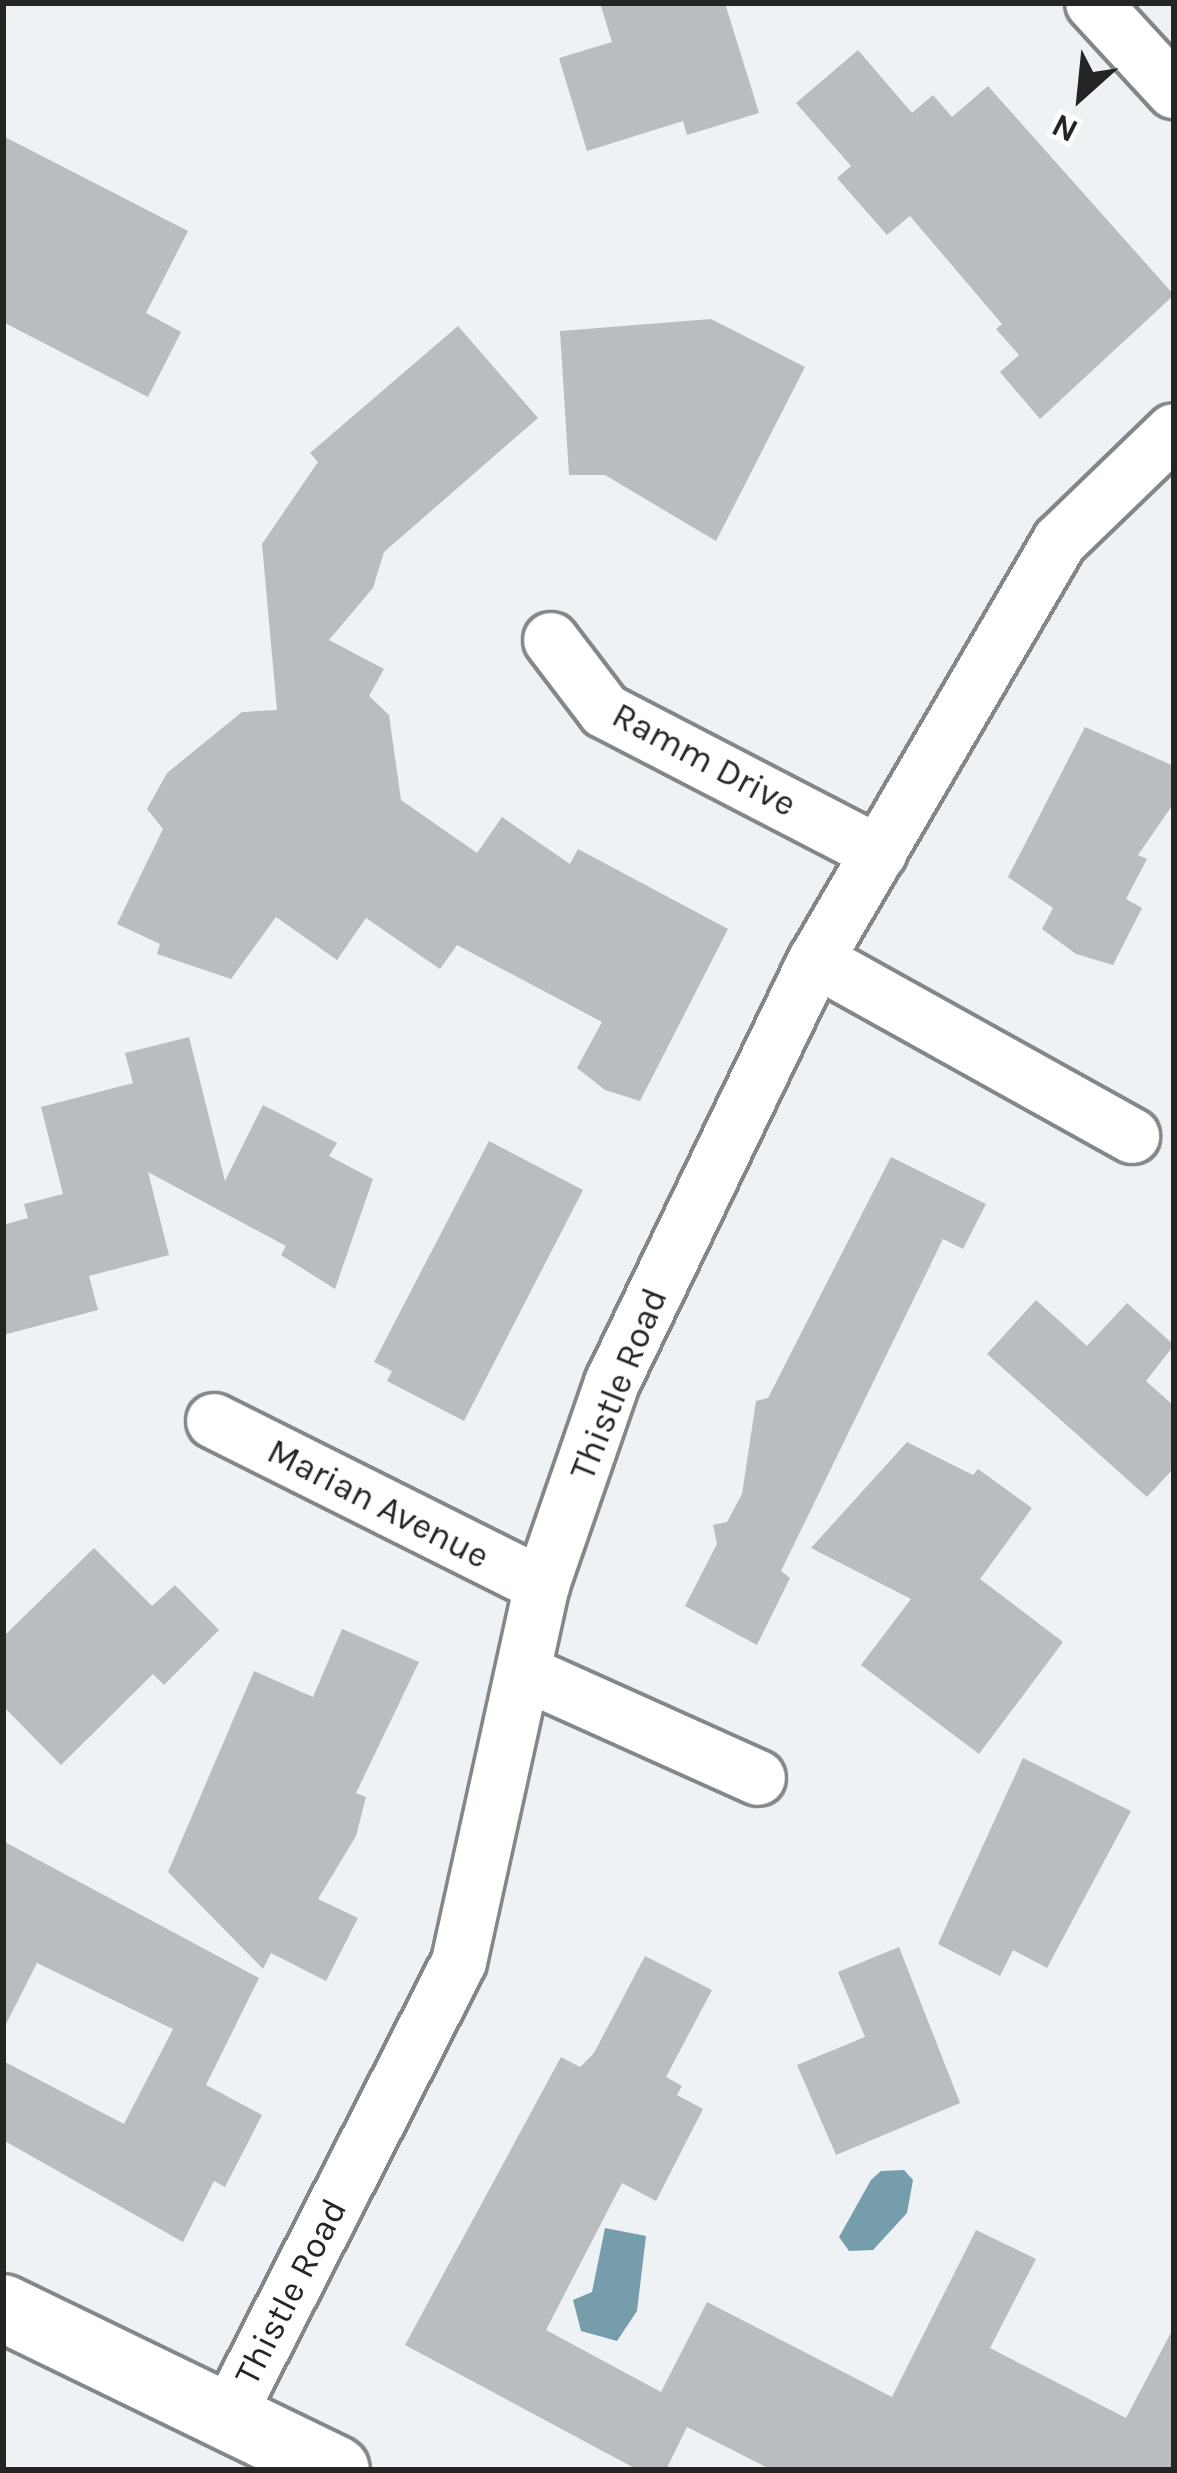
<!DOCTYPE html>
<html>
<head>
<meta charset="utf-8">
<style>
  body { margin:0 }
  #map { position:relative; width:1177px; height:2473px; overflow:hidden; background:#eef2f4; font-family:Karla,sans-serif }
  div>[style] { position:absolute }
  .water>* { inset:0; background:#759dab }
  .building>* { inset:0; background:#b9bdbf }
  .roads { filter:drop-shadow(3px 0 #838789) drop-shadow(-3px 0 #838789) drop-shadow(0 3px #838789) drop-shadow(0 -3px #838789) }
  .minor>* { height:54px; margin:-27px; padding:0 27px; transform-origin:27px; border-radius:27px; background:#fff }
  .secondary>* { height:66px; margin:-33px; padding:0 33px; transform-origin:33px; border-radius:33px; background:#fff }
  span { translate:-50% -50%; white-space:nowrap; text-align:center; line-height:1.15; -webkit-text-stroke:9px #feffff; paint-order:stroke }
  .street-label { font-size:36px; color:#242626 }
  .frame { position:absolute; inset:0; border:6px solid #242626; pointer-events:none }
  .north { position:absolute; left:1021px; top:36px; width:120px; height:120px; -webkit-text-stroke:9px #feffff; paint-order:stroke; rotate:207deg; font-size:33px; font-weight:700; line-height:48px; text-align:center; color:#242626 }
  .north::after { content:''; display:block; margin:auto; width:42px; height:54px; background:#242626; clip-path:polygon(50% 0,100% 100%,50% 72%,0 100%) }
</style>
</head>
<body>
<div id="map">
  <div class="water">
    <i style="clip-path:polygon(904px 2170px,913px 2180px,907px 2213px,873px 2250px,849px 2251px,839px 2237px,871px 2180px,881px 2171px)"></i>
    <i style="clip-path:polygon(605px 2228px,646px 2236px,637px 2311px,617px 2341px,581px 2331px,573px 2300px,592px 2292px)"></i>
  </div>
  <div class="building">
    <i style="clip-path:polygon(600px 3px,725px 3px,759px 113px,687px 135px,683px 121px,587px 151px,559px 58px,612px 42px)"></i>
    <i style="clip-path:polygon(858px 50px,912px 113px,933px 95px,952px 117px,988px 86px,1174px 295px,1040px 419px,1000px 372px,1019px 355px,996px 329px,1002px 324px,910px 216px,887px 235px,837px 178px,851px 166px,796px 103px)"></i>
    <i style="clip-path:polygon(3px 136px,188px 231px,146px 313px,181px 332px,148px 397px,3px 322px)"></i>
    <i style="clip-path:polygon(711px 319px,805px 367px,716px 541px,605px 475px,569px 475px,560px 331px)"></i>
    <i style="clip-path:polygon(458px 326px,538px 418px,384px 552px,373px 588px,329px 640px,384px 669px,369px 696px,389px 715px,401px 800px,477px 853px,502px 817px,570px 864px,578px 849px,728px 929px,640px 1101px,605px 1090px,577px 1068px,602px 1022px,457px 945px,440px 969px,366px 918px,337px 960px,276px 917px,231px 979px,157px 954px,160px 944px,117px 924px,163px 829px,147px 809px,167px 773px,242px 712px,277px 710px,262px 544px,318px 462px,310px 453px)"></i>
    <i style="clip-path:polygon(1085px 727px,1174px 766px,1174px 803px,1138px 855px,1147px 859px,1126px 899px,1142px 908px,1113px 965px,1076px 954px,1042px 929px,1053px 908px,1008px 877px)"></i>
    <i style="clip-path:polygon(189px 1037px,225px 1181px,263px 1105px,337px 1143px,329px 1156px,373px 1179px,335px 1289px,281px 1255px,286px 1246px,148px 1172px,169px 1255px,89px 1276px,98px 1310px,3px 1335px,3px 1225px,28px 1218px,24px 1204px,63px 1194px,41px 1107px,133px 1083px,125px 1053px)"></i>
    <i style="clip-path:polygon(489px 1141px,583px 1190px,464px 1421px,387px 1381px,392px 1371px,374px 1362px)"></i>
    <i style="clip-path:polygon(891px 1157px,986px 1204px,963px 1249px,943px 1239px,781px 1571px,790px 1578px,757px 1645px,685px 1606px,717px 1544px,713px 1525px,727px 1522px,742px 1494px,756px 1401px,768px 1398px)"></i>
    <i style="clip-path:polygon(1036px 1300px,1087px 1346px,1127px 1303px,1174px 1345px,1146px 1381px,1174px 1406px,1174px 1468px,1147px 1497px,987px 1354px)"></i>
    <i style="clip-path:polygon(907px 1442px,973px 1475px,978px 1469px,1032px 1508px,980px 1579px,1063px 1642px,979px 1754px,861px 1665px,911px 1599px,811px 1548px)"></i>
    <i style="clip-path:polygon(94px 1548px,152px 1606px,175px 1585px,219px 1630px,164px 1685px,153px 1674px,61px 1765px,3px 1706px,3px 1637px)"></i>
    <i style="clip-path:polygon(342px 1629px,419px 1662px,356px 1793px,366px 1797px,356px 1836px,318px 1899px,358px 1918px,326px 1981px,271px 1953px,263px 1969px,168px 1872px,254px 1671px,313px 1697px)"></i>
    <i style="clip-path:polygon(1023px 1758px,1131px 1811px,1047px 1968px,1013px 1950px,1000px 1976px,938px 1944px)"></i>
    <i style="clip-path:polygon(3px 1841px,259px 1978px,206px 2085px,262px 2115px,225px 2187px,214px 2181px,183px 2242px,3px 2140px,3px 2061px,124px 2124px,173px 2029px,37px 1963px,3px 2030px)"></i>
    <i style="clip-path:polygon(899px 1947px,960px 2103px,836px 2155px,797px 2065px,865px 2037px,838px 1972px)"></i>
    <i style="clip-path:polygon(645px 1956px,712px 1990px,666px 2077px,682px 2086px,677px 2095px,703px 2109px,656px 2201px,622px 2183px,546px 2330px,661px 2392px,707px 2302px,892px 2397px,976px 2230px,1036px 2259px,990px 2348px,1126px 2418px,1174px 2327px,1174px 2470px,772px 2470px,687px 2427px,666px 2470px,638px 2470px,405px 2345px,561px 2057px,580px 2067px,594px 2053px)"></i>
  </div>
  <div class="roads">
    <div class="minor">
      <i style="left:1093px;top:3px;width:120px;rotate:47.4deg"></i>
      <i style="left:551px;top:640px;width:89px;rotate:52.7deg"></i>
      <i style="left:605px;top:711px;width:309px;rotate:27.4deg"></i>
      <i style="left:816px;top:960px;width:362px;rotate:29.1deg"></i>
      <i style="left:214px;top:1421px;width:367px;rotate:26.6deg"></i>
      <i style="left:529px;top:1675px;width:251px;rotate:24.2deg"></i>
      <i style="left:228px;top:2416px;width:509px;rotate:-63.03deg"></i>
      <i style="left:459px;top:1962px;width:386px;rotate:-77.6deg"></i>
      <i style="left:542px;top:1585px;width:214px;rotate:-70.9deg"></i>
      <i style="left:612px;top:1383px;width:470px;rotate:-64.3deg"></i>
      <i style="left:816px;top:960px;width:485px;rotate:-59.8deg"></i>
      <i style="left:1060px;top:541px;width:158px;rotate:-44deg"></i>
    </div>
    <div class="secondary">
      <i style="left:3px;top:2308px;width:370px;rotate:25.9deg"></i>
    </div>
  </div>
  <div class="street-label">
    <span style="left:704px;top:760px;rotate:28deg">Ramm Drive</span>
    <span style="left:619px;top:1384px;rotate:-68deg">Thistle Road</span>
    <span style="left:378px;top:1504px;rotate:27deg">Marian Avenue</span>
    <span style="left:291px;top:2292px;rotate:-63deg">Thistle Road</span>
  </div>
  <div class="frame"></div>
  <div class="north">N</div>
</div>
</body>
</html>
